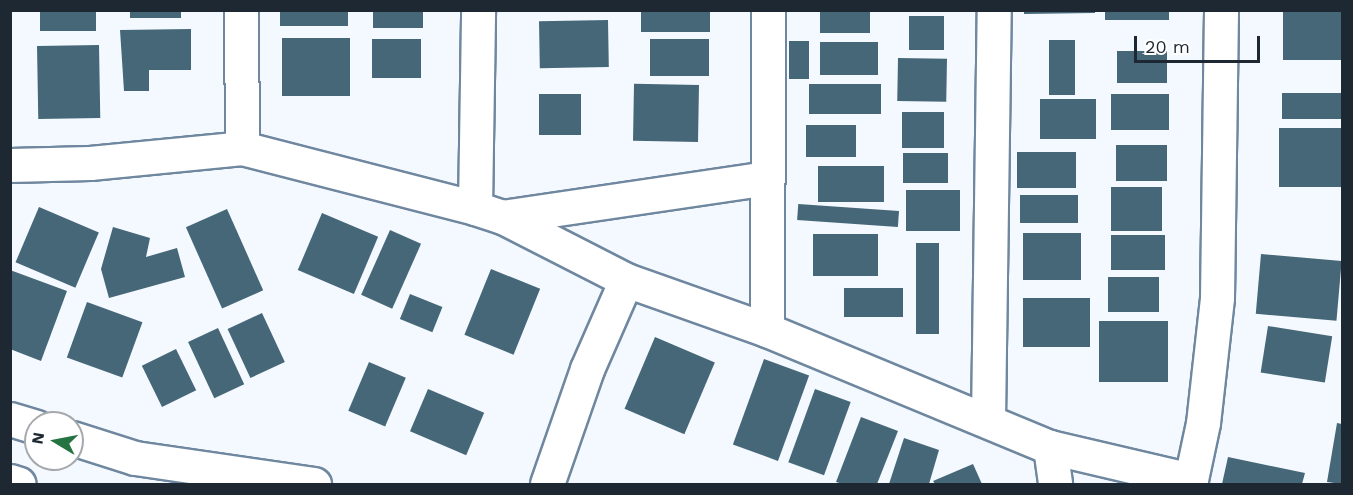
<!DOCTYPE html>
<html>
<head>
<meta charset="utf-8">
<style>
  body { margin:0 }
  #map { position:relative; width:1353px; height:495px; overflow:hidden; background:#f4f9ff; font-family:"Work Sans",sans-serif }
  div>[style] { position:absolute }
  .building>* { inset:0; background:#466777; transform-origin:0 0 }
  .roads { filter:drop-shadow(2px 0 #6f879f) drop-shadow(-2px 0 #6f879f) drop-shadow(0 2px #6f879f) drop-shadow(0 -2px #6f879f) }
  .minor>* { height:33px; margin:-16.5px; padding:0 16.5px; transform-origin:16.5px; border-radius:16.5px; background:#fff }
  span { translate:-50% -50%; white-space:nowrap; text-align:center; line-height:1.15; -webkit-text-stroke:6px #fff; paint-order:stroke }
  .frame { position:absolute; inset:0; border:12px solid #1e2832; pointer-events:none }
  .north { position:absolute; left:24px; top:411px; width:60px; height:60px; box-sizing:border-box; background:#fff; border:2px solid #a5a9ad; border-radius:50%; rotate:280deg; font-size:16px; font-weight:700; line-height:24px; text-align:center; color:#1e2832 }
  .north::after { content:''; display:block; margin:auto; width:21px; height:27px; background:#267342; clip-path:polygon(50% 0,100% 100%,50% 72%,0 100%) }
  .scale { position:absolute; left:1134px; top:36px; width:126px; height:27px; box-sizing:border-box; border:3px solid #1e2832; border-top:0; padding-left:8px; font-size:18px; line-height:21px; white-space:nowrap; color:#1e2832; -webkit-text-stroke:4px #fff; paint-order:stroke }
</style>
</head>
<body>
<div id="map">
  <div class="building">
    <i style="left:40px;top:10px;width:56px;height:21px"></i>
    <i style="left:130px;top:10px;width:51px;height:8px"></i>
    <i style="left:280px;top:10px;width:68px;height:16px"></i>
    <i style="left:373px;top:10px;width:50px;height:18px"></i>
    <i style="left:641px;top:10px;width:69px;height:22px"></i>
    <i style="left:820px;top:10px;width:50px;height:23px"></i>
    <i style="clip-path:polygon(1024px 10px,1095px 10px,1095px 13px,1024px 14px)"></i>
    <i style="left:1105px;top:10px;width:64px;height:10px"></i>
    <i style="left:1283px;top:10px;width:58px;height:50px"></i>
    <i style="left:909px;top:16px;width:35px;height:34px"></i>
    <i style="left:608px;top:20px;width:47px;height:69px;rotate:89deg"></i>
    <i style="clip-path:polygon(191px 29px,191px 70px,149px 70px,149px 91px,124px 91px,120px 30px)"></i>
    <i style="left:282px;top:38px;width:68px;height:58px"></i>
    <i style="left:372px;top:39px;width:49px;height:39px"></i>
    <i style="left:709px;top:39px;width:37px;height:59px;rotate:90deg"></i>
    <i style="left:1049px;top:40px;width:26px;height:55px"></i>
    <i style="left:789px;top:41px;width:20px;height:38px"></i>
    <i style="left:820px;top:42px;width:58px;height:33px"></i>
    <i style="left:99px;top:45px;width:73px;height:62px;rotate:89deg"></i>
    <i style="left:1167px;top:51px;width:32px;height:50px;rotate:90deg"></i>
    <i style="left:898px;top:58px;width:49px;height:43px;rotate:1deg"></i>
    <i style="left:809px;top:84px;width:72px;height:30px"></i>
    <i style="left:699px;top:85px;width:57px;height:65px;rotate:91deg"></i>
    <i style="left:1282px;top:93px;width:60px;height:26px"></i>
    <i style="left:539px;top:94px;width:42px;height:41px"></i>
    <i style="left:1169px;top:94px;width:36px;height:58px;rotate:90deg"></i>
    <i style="left:1040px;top:99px;width:56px;height:40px"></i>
    <i style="left:944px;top:112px;width:36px;height:42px;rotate:90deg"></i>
    <i style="left:856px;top:125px;width:32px;height:50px;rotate:90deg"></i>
    <i style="left:1279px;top:128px;width:63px;height:59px"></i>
    <i style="left:1116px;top:145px;width:51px;height:36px"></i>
    <i style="left:1017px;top:152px;width:59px;height:36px"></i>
    <i style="left:948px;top:153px;width:30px;height:45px;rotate:90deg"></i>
    <i style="left:818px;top:166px;width:66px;height:36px"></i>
    <i style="left:1111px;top:187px;width:51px;height:44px"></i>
    <i style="left:906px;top:190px;width:54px;height:41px"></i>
    <i style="left:1020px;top:195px;width:58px;height:28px"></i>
    <i style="left:39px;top:207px;width:65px;height:60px;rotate:23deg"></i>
    <i style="left:227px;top:209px;width:89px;height:45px;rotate:66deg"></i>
    <i style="left:899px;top:211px;width:16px;height:101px;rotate:94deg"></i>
    <i style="left:322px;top:213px;width:61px;height:62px;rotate:23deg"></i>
    <i style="clip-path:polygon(113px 227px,150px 238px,146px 257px,177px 248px,185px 277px,109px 298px,101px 269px)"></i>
    <i style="left:390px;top:230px;width:34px;height:71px;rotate:24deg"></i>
    <i style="left:1023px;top:233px;width:58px;height:47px"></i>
    <i style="left:878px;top:234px;width:42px;height:65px;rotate:90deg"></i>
    <i style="left:1111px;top:235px;width:54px;height:35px"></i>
    <i style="left:939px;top:243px;width:91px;height:23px;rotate:90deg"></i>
    <i style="left:1261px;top:254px;width:81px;height:60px;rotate:5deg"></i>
    <i style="left:491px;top:269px;width:53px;height:71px;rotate:22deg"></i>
    <i style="clip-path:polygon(10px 270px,67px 291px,41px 361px,10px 349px)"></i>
    <i style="left:1108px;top:277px;width:51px;height:35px"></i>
    <i style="left:844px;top:288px;width:59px;height:29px"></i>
    <i style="left:410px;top:294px;width:35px;height:27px;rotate:22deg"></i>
    <i style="left:1090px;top:298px;width:49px;height:67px;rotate:90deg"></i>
    <i style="left:87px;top:302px;width:59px;height:59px;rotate:20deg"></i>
    <i style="left:262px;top:313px;width:54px;height:38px;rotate:65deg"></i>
    <i style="left:1099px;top:321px;width:69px;height:61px"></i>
    <i style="left:1268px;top:326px;width:65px;height:47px;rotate:9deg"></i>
    <i style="left:218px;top:328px;width:62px;height:33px;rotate:65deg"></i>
    <i style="left:655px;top:337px;width:65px;height:78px;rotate:23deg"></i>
    <i style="left:176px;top:349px;width:46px;height:38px;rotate:64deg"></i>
    <i style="left:764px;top:359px;width:48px;height:91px;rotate:20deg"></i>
    <i style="left:369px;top:362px;width:40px;height:53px;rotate:23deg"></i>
    <i style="left:428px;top:389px;width:61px;height:46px;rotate:23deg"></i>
    <i style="left:815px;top:389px;width:38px;height:78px;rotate:20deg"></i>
    <i style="clip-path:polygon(861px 417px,898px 431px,877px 484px,843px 484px,836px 482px)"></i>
    <i style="clip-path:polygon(1337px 423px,1342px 424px,1342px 484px,1327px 482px)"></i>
    <i style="clip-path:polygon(904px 438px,939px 450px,929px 484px,889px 484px)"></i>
    <i style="clip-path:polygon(1228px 457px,1305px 473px,1302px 484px,1222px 484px)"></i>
    <i style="clip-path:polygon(973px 464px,982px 484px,935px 484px,933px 481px)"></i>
  </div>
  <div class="roads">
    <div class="minor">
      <i style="left:241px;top:10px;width:138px;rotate:89.6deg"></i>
      <i style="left:10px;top:165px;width:80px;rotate:-1.4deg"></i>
      <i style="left:90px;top:163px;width:153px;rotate:-5.6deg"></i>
      <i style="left:242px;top:148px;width:241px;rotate:14.4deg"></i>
      <i style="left:475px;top:208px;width:29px;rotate:18deg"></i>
      <i style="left:503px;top:217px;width:138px;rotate:27.1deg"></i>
      <i style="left:626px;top:280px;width:150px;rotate:19.5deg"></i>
      <i style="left:767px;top:330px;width:306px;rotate:22.5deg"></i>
      <i style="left:1050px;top:447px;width:145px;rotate:13.2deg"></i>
      <i style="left:475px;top:208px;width:198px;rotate:-89.1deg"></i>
      <i style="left:503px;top:217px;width:267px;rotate:-8.4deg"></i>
      <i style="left:767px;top:330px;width:320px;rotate:-89.8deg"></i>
      <i style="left:10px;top:419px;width:27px;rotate:17deg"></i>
      <i style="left:988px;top:420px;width:410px;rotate:-89.2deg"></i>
      <i style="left:72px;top:438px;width:66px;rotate:17.6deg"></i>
      <i style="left:135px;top:458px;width:181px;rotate:8.3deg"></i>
      <i style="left:1050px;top:447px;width:37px;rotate:82deg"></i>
      <i style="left:10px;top:481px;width:9px;rotate:18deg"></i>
      <i style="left:547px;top:484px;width:122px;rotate:-70.8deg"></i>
      <i style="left:587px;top:369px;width:97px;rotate:-66.3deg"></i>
      <i style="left:1190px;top:484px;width:62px;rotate:-78deg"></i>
      <i style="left:1203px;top:423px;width:126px;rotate:-83.6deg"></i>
      <i style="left:1217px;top:298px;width:288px;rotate:-89.2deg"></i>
    </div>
  </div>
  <div class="frame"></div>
  <div class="north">N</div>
  <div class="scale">20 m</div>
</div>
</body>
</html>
